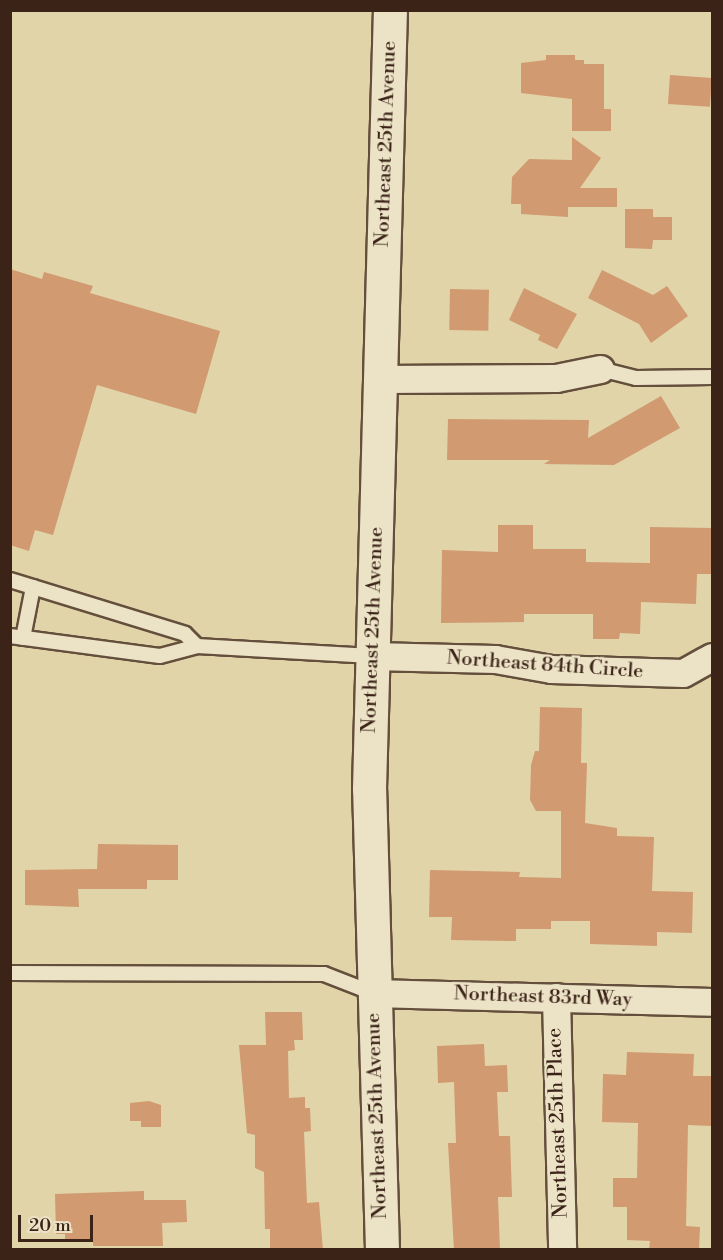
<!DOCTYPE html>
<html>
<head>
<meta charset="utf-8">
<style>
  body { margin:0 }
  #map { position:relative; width:723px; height:1260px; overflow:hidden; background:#e1d4a9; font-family:"Libre Bodoni",serif }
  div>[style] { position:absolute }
  .building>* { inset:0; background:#d19a70; transform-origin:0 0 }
  .roads { filter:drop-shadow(2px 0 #644f3c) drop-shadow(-2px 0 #644f3c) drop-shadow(0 2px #644f3c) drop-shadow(0 -2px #644f3c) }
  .lane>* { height:14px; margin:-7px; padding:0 7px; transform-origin:7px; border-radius:7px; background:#ece3c7 }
  .street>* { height:27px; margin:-13.5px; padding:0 13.5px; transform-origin:13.5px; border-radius:13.5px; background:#ece3c7 }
  .secondary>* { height:33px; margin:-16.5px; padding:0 16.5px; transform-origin:16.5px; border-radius:16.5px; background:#ece3c7 }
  span { translate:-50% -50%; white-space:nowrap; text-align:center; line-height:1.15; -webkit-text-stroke:4.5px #ece3c7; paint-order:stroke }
  .street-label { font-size:20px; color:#3b2318 }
  .frame { position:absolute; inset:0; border:12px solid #3b2318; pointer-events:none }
  .scale { position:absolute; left:18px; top:1215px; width:75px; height:27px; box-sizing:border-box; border:3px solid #3b2318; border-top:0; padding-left:8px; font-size:18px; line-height:21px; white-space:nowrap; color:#3b2318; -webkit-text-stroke:4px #ece3c7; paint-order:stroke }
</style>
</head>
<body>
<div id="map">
  <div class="building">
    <i style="clip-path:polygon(546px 55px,575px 55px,575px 60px,584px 60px,584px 64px,604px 64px,604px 109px,611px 109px,611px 131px,572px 131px,572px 99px,521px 93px,521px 63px,546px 60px)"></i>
    <i style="left:670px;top:75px;width:42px;height:29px;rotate:4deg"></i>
    <i style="clip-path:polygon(572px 137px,601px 158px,580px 188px,617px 188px,617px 207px,568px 207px,568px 217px,521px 214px,521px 204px,511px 204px,512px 177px,529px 159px,572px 160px)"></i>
    <i style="clip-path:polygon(625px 209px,653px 209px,653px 217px,672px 217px,672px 240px,653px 240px,652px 249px,625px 248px)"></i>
    <i style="clip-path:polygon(10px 269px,42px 279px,44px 272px,93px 286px,90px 293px,220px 331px,196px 414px,97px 385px,53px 535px,35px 530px,29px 551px,10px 545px)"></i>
    <i style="clip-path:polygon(602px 270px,653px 295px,667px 286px,688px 316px,651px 343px,639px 324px,588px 298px)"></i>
    <i style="clip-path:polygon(524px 288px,577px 314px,557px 349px,538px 340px,540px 335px,509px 320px)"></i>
    <i style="left:450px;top:289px;width:39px;height:41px;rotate:1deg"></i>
    <i style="clip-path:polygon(661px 396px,680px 428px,614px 465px,544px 464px,550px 460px,447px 460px,448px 419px,589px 420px,588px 438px)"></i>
    <i style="clip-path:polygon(498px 525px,533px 525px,533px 549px,586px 549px,586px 562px,650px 563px,650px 527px,712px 528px,712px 574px,697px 574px,696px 604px,641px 602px,640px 634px,620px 633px,619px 639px,593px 639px,593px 614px,524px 614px,524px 622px,441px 623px,442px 550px,498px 552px)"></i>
    <i style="clip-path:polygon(540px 707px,582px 708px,581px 763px,587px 763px,585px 823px,617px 828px,617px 836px,654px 837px,652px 891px,693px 892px,692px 933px,657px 932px,657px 946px,590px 944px,590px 921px,551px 921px,551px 929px,516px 929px,516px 941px,451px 940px,452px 917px,429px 917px,430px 870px,520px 872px,519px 877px,561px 878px,561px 811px,536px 811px,530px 800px,531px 765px,535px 751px,539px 751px)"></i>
    <i style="clip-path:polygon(98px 844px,178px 845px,178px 880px,147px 880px,147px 889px,78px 889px,79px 907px,25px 905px,25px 870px,97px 869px)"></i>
    <i style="clip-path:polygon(265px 1012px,302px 1012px,303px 1040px,294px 1040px,295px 1050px,288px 1051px,289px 1098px,305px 1097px,305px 1108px,310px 1108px,311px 1131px,304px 1132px,307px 1203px,319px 1202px,323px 1250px,270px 1250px,270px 1229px,265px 1229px,264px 1172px,255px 1168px,255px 1135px,247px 1133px,239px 1045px,266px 1045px)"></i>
    <i style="clip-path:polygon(484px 1044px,485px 1066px,507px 1065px,508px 1092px,497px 1092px,499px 1136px,510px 1136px,512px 1197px,498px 1197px,500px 1250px,454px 1250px,448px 1143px,456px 1143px,454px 1082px,438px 1083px,437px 1046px)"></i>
    <i style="clip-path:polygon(627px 1052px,694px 1054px,693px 1076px,712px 1076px,712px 1126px,688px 1125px,686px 1226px,700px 1227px,699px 1250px,649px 1250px,650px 1241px,627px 1240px,627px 1207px,613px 1207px,613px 1178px,637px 1178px,638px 1123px,602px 1122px,603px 1074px,626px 1075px)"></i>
    <i style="clip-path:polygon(149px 1101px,161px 1105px,161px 1127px,141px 1127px,141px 1121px,130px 1121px,130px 1103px)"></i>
    <i style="clip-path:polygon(144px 1191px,144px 1200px,186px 1200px,187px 1222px,162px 1223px,163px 1246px,93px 1246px,93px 1241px,65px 1242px,65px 1234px,56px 1234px,55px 1194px)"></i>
  </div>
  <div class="roads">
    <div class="lane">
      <i style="left:600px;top:369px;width:37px;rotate:14deg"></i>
      <i style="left:636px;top:378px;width:76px;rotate:-0.8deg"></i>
      <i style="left:10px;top:580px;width:183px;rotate:17.1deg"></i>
      <i style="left:185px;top:634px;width:17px;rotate:45deg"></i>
      <i style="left:10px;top:636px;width:151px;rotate:7.6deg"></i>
      <i style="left:160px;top:656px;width:38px;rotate:-15deg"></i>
      <i style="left:197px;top:646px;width:175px;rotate:3.3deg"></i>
      <i style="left:23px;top:638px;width:52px;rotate:-78.9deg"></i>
      <i style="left:10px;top:973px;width:314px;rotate:0.2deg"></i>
      <i style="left:324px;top:974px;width:53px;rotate:21.2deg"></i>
    </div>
    <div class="street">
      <i style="left:380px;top:379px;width:176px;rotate:-0.3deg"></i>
      <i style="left:556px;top:378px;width:45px;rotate:-11.6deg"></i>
      <i style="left:372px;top:656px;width:123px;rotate:1.4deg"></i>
      <i style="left:495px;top:659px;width:57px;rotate:10.1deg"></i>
      <i style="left:551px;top:669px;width:132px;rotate:1.7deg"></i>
      <i style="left:683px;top:673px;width:33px;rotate:-29deg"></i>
      <i style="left:373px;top:993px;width:339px;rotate:1.5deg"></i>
      <i style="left:556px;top:997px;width:253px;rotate:88.6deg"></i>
    </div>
    <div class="secondary">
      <i style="left:382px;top:1250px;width:461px;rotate:-91.6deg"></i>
      <i style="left:369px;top:789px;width:779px;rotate:-88.46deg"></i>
    </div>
  </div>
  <div class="street-label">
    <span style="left:386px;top:144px;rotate:-88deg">Northeast 25th Avenue</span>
    <span style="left:373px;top:630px;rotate:-88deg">Northeast 25th Avenue</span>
    <span style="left:545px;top:665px;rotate:4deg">Northeast 84th Circle</span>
    <span style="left:543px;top:997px;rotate:2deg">Northeast 83rd Way</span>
    <span style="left:377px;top:1116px;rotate:-92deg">Northeast 25th Avenue</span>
    <span style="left:558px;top:1123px;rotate:-92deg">Northeast 25th Place</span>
  </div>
  <div class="frame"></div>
  <div class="scale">20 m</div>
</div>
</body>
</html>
